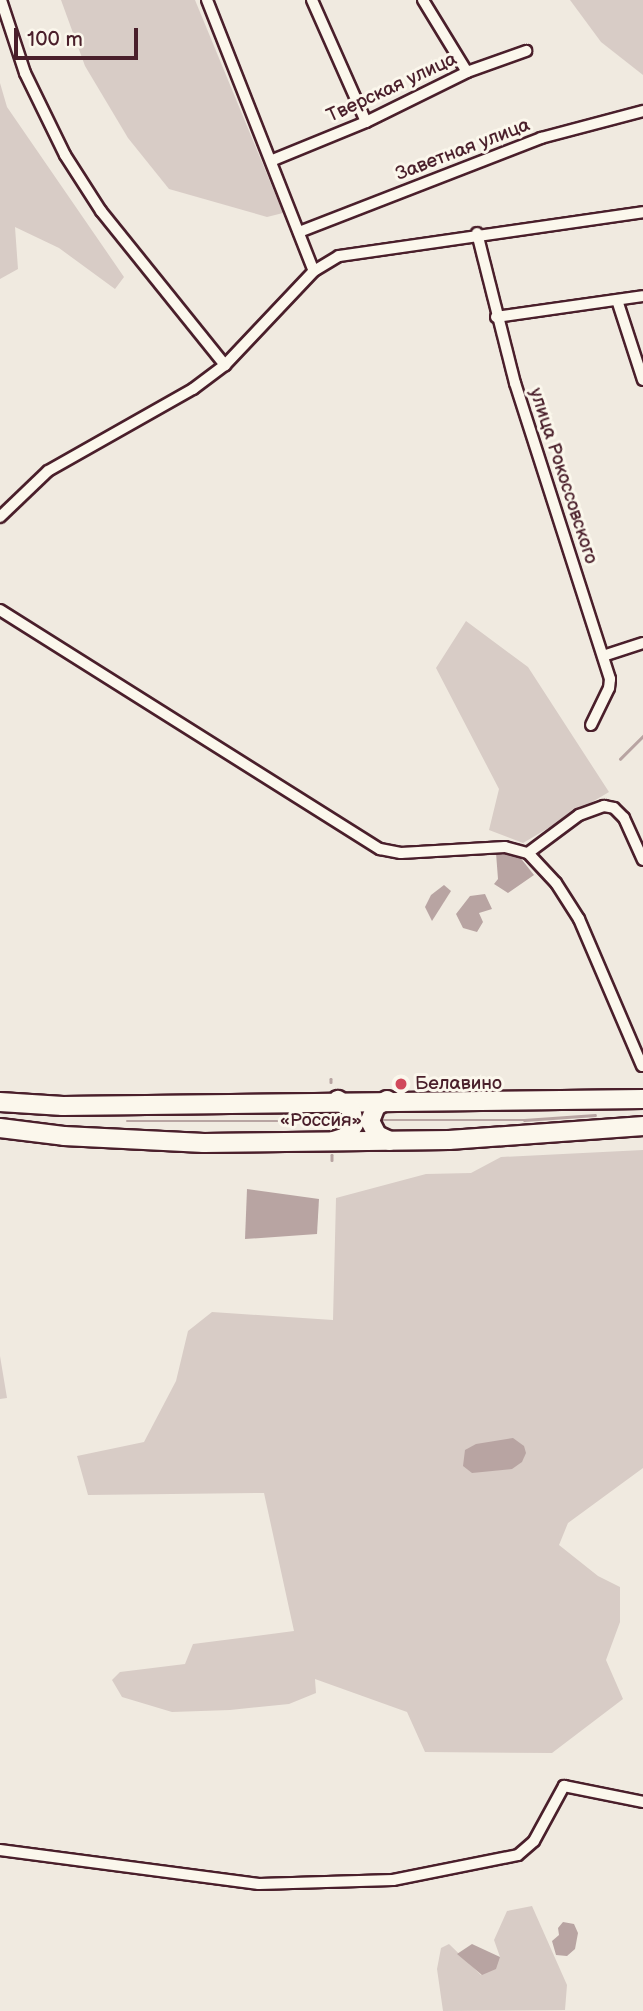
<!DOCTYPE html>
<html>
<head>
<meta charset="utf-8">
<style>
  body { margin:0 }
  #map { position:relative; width:643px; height:2011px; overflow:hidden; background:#f0eae0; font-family:"Balsamiq Sans",sans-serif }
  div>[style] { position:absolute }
  .green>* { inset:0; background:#d8ccc6 }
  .water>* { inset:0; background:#b8a4a2 }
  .stream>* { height:2.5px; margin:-1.25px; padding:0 1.25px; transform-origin:1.25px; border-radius:1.25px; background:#b8a4a2 }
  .roads { filter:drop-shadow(2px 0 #4a1f2b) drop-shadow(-2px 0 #4a1f2b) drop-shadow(0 2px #4a1f2b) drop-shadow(0 -2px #4a1f2b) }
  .street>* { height:10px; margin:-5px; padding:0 5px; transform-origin:5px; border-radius:5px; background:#fbf7ec }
  .highway>* { height:18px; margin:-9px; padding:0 9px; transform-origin:9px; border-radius:9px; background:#fbf7ec }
  .dots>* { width:19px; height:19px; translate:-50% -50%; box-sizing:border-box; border:4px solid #fbf7ec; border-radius:50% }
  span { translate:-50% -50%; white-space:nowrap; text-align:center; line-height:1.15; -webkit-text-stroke:6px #fbf7ec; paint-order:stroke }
  .street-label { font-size:19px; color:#4a1f2b }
  .poi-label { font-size:19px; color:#4a1f2b }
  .left { translate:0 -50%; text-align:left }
  .scale { position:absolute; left:14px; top:28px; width:124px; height:32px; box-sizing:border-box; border:4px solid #4a1f2b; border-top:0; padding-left:9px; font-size:21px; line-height:24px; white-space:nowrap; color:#4a1f2b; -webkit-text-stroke:5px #fbf7ec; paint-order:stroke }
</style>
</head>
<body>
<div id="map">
  <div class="green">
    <i style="clip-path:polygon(61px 0,195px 0,283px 213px,267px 217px,169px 189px,128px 138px,85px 66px)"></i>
    <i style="clip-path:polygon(570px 0,643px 0,643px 75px,601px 42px)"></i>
    <i style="clip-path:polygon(0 83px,7px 107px,124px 277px,115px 289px,59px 248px,15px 227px,18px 269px,0 279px)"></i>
    <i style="clip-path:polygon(466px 621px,528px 667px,609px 792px,523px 843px,489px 830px,499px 789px,436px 668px)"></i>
    <i style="clip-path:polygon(643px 1150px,643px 1468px,568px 1523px,559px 1545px,598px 1576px,620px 1587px,620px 1622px,606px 1660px,623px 1699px,552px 1753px,425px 1752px,407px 1712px,315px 1679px,316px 1693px,289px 1704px,230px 1710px,172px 1712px,122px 1697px,112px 1680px,120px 1672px,185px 1664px,193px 1644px,294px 1631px,264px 1493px,88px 1495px,77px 1456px,144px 1442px,176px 1381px,188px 1331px,212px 1312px,333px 1320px,336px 1198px,426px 1174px,471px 1173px,501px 1157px)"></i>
    <i style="clip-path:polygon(0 1356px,7px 1398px,0 1399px)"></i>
    <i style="clip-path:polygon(532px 1906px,567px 1985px,565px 2010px,443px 2011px,437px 1969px,441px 1948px,449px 1944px,481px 1975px,500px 1957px,494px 1940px,507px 1911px)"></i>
  </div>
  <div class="water">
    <i style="clip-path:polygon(515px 851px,534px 875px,508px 893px,494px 884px,498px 879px,496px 853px)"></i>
    <i style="clip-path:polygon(444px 885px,451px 891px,432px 921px,425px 907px,431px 895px)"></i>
    <i style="clip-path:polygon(485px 894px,492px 909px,479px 913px,483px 922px,477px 932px,463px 928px,456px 914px,470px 896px)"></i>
    <i style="clip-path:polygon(247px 1189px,319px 1199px,317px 1234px,245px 1239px)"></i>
    <i style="clip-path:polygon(513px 1438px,524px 1446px,526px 1453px,522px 1462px,512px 1469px,472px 1473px,463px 1466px,465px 1450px,476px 1444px)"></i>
    <i style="clip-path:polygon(563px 1922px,574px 1924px,578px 1933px,575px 1949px,567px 1956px,556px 1955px,552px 1941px,559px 1935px,558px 1928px)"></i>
    <i style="clip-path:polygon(472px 1944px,500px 1957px,496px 1969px,482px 1975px,457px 1954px)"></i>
  </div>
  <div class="stream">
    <i style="left:620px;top:759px;width:33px;rotate:-45deg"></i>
    <i style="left:331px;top:1079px;width:3px;rotate:90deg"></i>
    <i style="left:331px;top:1117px;width:8px;rotate:90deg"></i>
    <i style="left:383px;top:1120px;width:141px"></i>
    <i style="left:524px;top:1120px;width:71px;rotate:-4deg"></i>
    <i style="left:127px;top:1121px;width:216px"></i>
    <i style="left:332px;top:1155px;width:5px;rotate:90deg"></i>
  </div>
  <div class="roads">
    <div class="street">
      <i style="left:1px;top:0;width:77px;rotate:71.8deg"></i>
      <i style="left:25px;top:73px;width:91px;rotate:64deg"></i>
      <i style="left:65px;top:155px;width:67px;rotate:57.3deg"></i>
      <i style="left:101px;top:211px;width:198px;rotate:51.2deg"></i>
      <i style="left:207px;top:0;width:291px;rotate:68.5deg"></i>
      <i style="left:312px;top:0;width:133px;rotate:66.1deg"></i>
      <i style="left:423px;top:0;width:84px;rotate:58.6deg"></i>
      <i style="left:273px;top:160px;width:100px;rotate:-22.2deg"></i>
      <i style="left:366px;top:122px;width:113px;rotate:-26.3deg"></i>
      <i style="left:467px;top:72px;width:63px;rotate:-19.6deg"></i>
      <i style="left:299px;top:232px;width:260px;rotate:-21.2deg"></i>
      <i style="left:541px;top:138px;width:106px;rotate:-14.8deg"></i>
      <i style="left:477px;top:233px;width:155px;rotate:75.8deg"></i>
      <i style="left:515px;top:383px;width:311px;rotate:72.2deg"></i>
      <i style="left:610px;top:679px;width:9px;rotate:96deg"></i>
      <i style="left:609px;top:688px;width:41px;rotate:115.9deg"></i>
      <i style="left:617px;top:300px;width:84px;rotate:72deg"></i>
      <i style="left:496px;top:317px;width:148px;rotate:-8.1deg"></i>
      <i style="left:0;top:517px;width:66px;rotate:-43.8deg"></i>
      <i style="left:48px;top:471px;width:167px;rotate:-29.5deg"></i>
      <i style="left:193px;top:389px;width:40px;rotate:-37deg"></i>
      <i style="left:225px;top:365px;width:129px;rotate:-46.6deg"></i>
      <i style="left:314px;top:271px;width:29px;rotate:-31deg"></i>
      <i style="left:339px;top:256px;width:307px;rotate:-8.2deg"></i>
      <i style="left:0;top:610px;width:449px;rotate:32.2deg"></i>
      <i style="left:380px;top:849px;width:21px;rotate:11deg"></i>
      <i style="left:401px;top:853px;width:104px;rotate:-3.3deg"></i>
      <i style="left:505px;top:847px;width:24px;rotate:15deg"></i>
      <i style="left:528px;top:853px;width:41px;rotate:47deg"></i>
      <i style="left:556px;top:883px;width:43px;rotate:57.4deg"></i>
      <i style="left:579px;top:919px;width:160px;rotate:66.8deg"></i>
      <i style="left:603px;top:656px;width:42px;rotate:-18deg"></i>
      <i style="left:528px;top:853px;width:64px;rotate:-36.7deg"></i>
      <i style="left:579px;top:815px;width:27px;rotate:-20deg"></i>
      <i style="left:604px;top:806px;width:10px;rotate:11deg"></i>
      <i style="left:614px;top:808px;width:14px;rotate:45deg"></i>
      <i style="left:624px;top:818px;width:46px;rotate:65.7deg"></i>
      <i style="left:0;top:1850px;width:261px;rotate:7.5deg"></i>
      <i style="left:259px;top:1884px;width:134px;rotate:-1.7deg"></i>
      <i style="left:393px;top:1880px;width:127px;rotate:-11.3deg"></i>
      <i style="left:518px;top:1855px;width:21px;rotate:-41deg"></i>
      <i style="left:534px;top:1841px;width:63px;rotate:-61.4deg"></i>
      <i style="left:564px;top:1786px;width:81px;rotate:11.4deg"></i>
    </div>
    <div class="highway">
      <i style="left:387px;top:1100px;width:13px;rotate:151deg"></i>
      <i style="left:376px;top:1106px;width:16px;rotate:112deg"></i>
      <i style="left:370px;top:1121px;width:16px;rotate:63deg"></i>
      <i style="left:377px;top:1135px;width:14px;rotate:25deg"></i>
      <i style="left:0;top:1102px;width:63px;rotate:3.6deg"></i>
      <i style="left:63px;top:1106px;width:580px;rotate:-0.69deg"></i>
      <i style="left:0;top:1128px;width:64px;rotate:7.1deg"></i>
      <i style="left:64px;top:1136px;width:140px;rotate:2.9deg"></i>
      <i style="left:204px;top:1143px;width:245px;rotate:-0.7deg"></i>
      <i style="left:449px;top:1140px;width:195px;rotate:-4.1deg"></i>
      <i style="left:333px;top:1141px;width:14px;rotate:-17deg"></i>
      <i style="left:346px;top:1137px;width:15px;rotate:-58deg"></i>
      <i style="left:354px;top:1124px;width:15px;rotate:-101deg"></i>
      <i style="left:351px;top:1109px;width:16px;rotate:-145deg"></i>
    </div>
  </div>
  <div class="dots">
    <i style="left:401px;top:1084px;background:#d1495b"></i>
  </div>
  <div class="street-label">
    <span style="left:392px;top:88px;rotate:-25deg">Тверская улица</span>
    <span style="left:463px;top:150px;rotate:-21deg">Заветная улица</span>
    <span style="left:563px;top:476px;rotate:72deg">улица Рокоссовского</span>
    <span style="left:321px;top:1121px">«Россия»</span>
  </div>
  <div class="poi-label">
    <span class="left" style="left:415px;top:1084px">Белавино</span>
  </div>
  <div class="scale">100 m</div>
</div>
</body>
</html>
